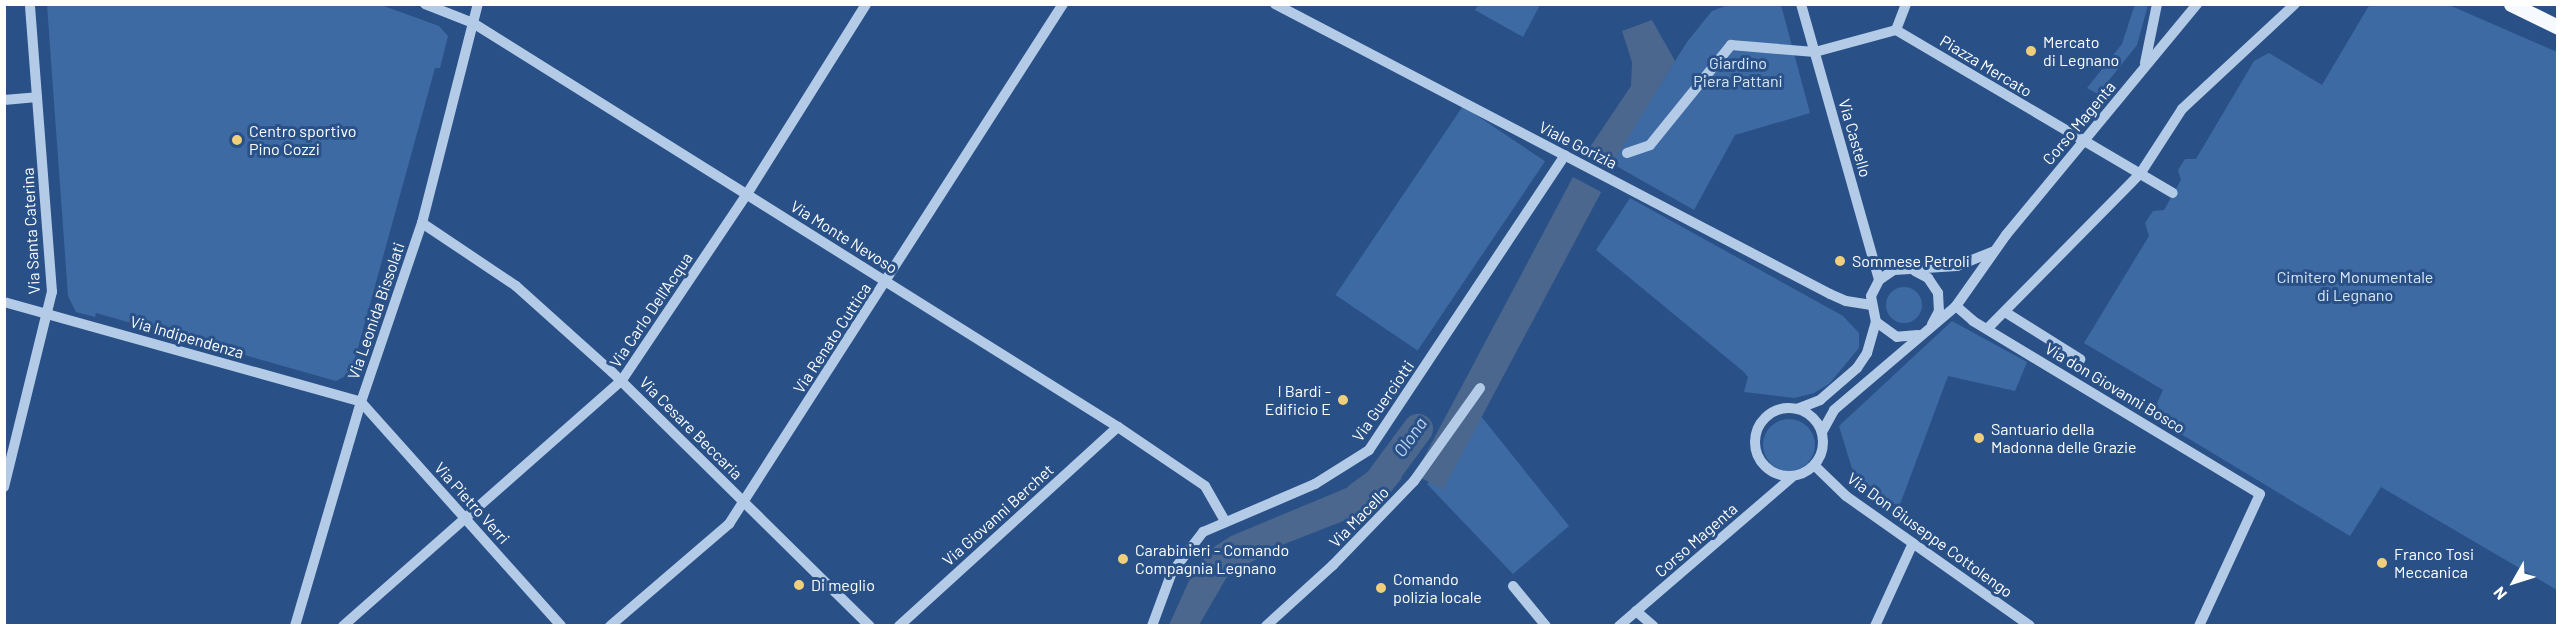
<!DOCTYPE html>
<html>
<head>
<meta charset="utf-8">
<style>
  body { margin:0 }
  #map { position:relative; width:2562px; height:630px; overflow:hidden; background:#295187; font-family:Barlow,sans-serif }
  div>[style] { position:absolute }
  .green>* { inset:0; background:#3d6aa3; transform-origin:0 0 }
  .round { border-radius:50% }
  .water>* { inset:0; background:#4b678d; transform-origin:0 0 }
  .river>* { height:30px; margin:-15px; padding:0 15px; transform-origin:15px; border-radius:15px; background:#4b678d }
  .minor>* { height:10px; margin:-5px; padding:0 5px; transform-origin:5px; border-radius:5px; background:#b4cbe8 }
  .minor>.ring { margin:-5px; padding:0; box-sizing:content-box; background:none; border:10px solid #b4cbe8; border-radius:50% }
  .major>* { height:15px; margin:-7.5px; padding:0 7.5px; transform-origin:7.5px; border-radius:7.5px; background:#f6f9fe }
  .dots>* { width:16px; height:16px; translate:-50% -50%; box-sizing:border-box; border:3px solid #295187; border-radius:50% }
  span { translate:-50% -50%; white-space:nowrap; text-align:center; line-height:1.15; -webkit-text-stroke:6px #295187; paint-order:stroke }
  .poi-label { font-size:16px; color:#fff }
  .left { translate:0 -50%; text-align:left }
  .right { translate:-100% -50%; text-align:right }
  .park-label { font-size:16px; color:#d8e5f6 }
  .street-label { font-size:16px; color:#fff }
  .water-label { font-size:18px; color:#c0d5ef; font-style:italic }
  .frame { position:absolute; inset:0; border:6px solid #fff; pointer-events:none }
  .north { position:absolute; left:2484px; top:552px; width:60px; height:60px; -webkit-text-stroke:4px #295187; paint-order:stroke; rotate:231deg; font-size:16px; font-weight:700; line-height:24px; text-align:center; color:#fff }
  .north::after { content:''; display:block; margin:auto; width:21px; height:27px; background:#fff; clip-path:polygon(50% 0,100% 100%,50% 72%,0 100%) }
</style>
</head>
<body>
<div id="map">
  <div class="green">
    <i style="clip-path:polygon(2135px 4px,2148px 5px,2137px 45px,2098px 94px,2087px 88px,2122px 44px)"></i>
    <i style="clip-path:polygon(2370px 4px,2449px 5px,2557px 52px,2557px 590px,2381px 487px,2350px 536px,2151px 416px,2163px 390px,2084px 343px,2149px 236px,2145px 223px,2153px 211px,2164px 210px,2181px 180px,2178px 170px,2185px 159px,2196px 159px,2254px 61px,2269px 53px,2322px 85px)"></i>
    <i style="clip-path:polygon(47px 5px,381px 5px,439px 26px,448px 36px,440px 68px,435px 68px,351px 373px,336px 381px,96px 313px,95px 317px,76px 312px,68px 296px)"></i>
    <i style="clip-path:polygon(1478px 5px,1478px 4px,1540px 5px,1523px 37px,1475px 10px)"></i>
    <i style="clip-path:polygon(1728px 5px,1781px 5px,1810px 113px,1735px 135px,1694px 210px,1611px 163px,1687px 42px,1712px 11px)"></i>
    <i style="left:1463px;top:106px;width:99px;height:228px;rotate:34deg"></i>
    <i style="clip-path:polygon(1630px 198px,1843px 316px,1859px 333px,1859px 348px,1829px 384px,1814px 393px,1794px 398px,1744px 392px,1748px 377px,1744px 372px,1596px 250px)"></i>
    <i class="round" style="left:1886px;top:287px;width:36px;height:36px"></i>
    <i style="clip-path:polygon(1952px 321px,2027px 362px,2015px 391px,1948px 376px,1899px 507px,1854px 475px,1839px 426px)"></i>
    <i style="clip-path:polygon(1480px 415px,1569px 526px,1513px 574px,1427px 484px)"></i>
    <i class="round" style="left:1763px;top:419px;width:52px;height:52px"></i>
  </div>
  <div class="water">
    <i style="clip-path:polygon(1652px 20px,1675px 61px,1611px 165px,1586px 153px,1631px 86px,1632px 62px,1622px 31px)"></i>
    <i style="left:1573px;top:177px;width:32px;height:337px;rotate:28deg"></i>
    <i style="clip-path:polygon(1378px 461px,1402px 478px,1384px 500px,1356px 516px,1282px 545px,1228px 575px,1199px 625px,1169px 625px,1193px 572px,1214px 547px,1231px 536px,1356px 484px)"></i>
  </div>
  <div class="river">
    <i style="left:1360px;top:496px;width:24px;rotate:-36deg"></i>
    <i style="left:1379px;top:482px;width:66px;rotate:-53.7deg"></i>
  </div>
  <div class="minor">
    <i style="left:425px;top:4px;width:52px;rotate:21.6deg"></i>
    <i style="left:473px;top:23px;width:761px;rotate:32.06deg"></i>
    <i style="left:1118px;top:427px;width:105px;rotate:34.1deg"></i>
    <i style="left:1205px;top:486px;width:40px;rotate:60.3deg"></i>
    <i style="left:1275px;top:4px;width:626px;rotate:27.59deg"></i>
    <i style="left:1830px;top:294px;width:17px;rotate:24deg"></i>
    <i style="left:1846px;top:301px;width:24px;rotate:9deg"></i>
    <i style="left:1801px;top:4px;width:287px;rotate:74.2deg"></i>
    <i style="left:1896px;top:30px;width:321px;rotate:30.5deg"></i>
    <i style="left:1896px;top:30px;width:28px;rotate:-69deg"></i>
    <i style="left:2145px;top:63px;width:60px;rotate:-78.5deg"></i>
    <i style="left:4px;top:100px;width:33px;rotate:-5deg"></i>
    <i style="left:1627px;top:153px;width:24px;rotate:-19deg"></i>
    <i style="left:1650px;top:145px;width:129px;rotate:-51deg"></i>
    <i style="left:1731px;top:45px;width:84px;rotate:4.8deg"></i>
    <i style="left:1815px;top:52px;width:84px;rotate:-15.2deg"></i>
    <i style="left:422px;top:223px;width:113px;rotate:33.8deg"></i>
    <i style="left:516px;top:286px;width:129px;rotate:41.9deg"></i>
    <i style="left:612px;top:372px;width:362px;rotate:44.6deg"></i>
    <i style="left:1915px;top:271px;width:15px;rotate:28deg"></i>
    <i style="left:1928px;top:278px;width:18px;rotate:56deg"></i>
    <i style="left:1938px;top:293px;width:18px;rotate:87deg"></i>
    <i style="left:1939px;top:311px;width:15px;rotate:118deg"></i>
    <i style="left:4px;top:302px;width:371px;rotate:15.6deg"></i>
    <i style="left:361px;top:402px;width:300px;rotate:48.2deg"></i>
    <i style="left:1956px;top:306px;width:23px;rotate:41deg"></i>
    <i style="left:1973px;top:321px;width:335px;rotate:31.1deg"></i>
    <i style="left:2260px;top:494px;width:145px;rotate:114.8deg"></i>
    <i style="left:2005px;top:312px;width:89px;rotate:32.1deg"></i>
    <i style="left:1987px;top:329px;width:218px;rotate:-45.4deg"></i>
    <i style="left:2140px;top:174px;width:77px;rotate:-57.1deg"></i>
    <i style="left:2182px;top:109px;width:154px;rotate:-42.9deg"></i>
    <i style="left:1918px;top:335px;width:21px;rotate:175deg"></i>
    <i style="left:1897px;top:337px;width:26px;rotate:-144deg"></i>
    <i style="left:1876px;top:322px;width:26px;rotate:-101deg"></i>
    <i style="left:1871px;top:296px;width:18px;rotate:-63deg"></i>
    <i style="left:1879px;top:280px;width:18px;rotate:-34deg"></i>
    <i style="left:1894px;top:270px;width:63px;rotate:-3.6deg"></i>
    <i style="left:1957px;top:266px;width:38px;rotate:-22deg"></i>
    <i class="ring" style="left:1755px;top:408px;width:58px;height:58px"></i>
    <i style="left:1797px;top:409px;width:25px;rotate:-21deg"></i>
    <i style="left:1820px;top:400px;width:49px;rotate:-40.9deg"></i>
    <i style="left:1857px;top:368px;width:18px;rotate:-56deg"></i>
    <i style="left:1867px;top:353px;width:32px;rotate:-74deg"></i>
    <i style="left:1822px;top:432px;width:25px;rotate:-61deg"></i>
    <i style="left:1834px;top:410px;width:160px;rotate:-40.4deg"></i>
    <i style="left:1956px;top:306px;width:87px;rotate:-54.8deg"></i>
    <i style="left:2006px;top:235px;width:300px;rotate:-50.4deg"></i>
    <i style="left:1815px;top:466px;width:43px;rotate:44.1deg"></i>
    <i style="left:1846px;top:496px;width:225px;rotate:35.2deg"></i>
    <i style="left:4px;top:487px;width:201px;rotate:-76.2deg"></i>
    <i style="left:52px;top:292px;width:289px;rotate:-94.4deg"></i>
    <i style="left:1513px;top:586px;width:52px;rotate:50.5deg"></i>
    <i style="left:1636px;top:611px;width:23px;rotate:41deg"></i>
    <i style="left:295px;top:626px;width:234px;rotate:-73.6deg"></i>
    <i style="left:361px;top:402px;width:189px;rotate:-71.2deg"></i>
    <i style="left:422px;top:223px;width:226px;rotate:-75.7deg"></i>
    <i style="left:343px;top:626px;width:372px;rotate:-41.4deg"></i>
    <i style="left:622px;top:380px;width:224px;rotate:-56.1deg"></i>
    <i style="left:747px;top:194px;width:224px;rotate:-57.9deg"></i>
    <i style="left:610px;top:626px;width:157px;rotate:-40.6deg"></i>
    <i style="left:729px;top:524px;width:618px;rotate:-57.29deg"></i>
    <i style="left:899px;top:626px;width:296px;rotate:-42.3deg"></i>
    <i style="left:1152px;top:626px;width:58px;rotate:-69.7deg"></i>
    <i style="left:1172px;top:572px;width:51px;rotate:-52.2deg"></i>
    <i style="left:1203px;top:532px;width:122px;rotate:-23.2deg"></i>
    <i style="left:1315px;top:484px;width:64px;rotate:-32.2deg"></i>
    <i style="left:1369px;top:450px;width:354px;rotate:-56.4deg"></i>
    <i style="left:1266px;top:626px;width:91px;rotate:-42.3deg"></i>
    <i style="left:1333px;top:565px;width:117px;rotate:-46deg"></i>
    <i style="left:1414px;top:481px;width:114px;rotate:-54.6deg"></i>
    <i style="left:1619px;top:626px;width:228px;rotate:-40.7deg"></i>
    <i style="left:1875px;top:626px;width:91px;rotate:-65.4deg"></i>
  </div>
  <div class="major">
    <i style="left:2511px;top:4px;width:52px;rotate:26.1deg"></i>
  </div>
  <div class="dots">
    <i style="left:2031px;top:51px;background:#efcf7b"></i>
    <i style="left:237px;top:140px;background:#efcf7b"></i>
    <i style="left:1840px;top:261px;background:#efcf7b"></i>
    <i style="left:1343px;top:400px;background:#efcf7b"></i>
    <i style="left:1979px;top:438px;background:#efcf7b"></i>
    <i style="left:1123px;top:559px;background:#efcf7b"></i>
    <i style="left:2382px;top:563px;background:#efcf7b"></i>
    <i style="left:799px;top:585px;background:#efcf7b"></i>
    <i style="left:1381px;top:588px;background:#efcf7b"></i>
  </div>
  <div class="poi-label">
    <span class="left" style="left:2043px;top:51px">Mercato<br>di Legnano</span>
    <span class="left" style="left:249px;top:140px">Centro sportivo<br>Pino Cozzi</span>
    <span class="left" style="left:1852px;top:261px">Sommese Petroli</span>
    <span class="right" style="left:1331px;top:400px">I Bardi -<br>Edificio E</span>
    <span class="left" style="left:1991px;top:438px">Santuario della<br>Madonna delle Grazie</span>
    <span class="left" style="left:1135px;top:559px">Carabinieri - Comando<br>Compagnia Legnano</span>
    <span class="left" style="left:2394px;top:563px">Franco Tosi<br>Meccanica</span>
    <span class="left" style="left:1393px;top:588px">Comando<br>polizia locale</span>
    <span class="left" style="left:811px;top:585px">Di meglio</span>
  </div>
  <div class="park-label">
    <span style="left:1738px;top:72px">Giardino<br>Piera Pattani</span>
    <span style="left:2355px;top:286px">Cimitero Monumentale<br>di Legnano</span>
  </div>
  <div class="street-label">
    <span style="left:1986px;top:66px;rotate:31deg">Piazza Mercato</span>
    <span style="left:2079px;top:123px;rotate:-50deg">Corso Magenta</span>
    <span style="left:1855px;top:138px;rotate:74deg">Via Castello</span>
    <span style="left:1578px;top:145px;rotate:27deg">Viale Gorizia</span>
    <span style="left:31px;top:231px;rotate:-93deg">Via Santa Caterina</span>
    <span style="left:844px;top:237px;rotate:32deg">Via Monte Nevoso</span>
    <span style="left:651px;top:310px;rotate:-56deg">Via Carlo Dell'Acqua</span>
    <span style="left:376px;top:311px;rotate:-71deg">Via Leonida Bissolati</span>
    <span style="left:187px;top:337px;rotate:16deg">Via Indipendenza</span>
    <span style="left:832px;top:338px;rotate:-57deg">Via Renato Cuttica</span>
    <span style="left:2115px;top:388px;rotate:31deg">Via don Giovanni Bosco</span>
    <span style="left:1383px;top:401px;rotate:-55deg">Via Guerciotti</span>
    <span style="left:691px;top:428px;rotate:45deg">Via Cesare Beccaria</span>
    <span style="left:472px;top:503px;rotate:48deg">Via Pietro Verri</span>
    <span style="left:998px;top:515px;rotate:-42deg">Via Giovanni Berchet</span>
    <span style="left:1359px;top:517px;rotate:-46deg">Via Macello</span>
    <span style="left:1930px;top:535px;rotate:36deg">Via Don Giuseppe Cottolengo</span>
    <span style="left:1696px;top:540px;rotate:-41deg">Corso Magenta</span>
  </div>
  <div class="water-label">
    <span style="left:1410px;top:437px;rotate:-55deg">Olona</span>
  </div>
  <div class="frame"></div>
  <div class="north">N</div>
</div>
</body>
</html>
